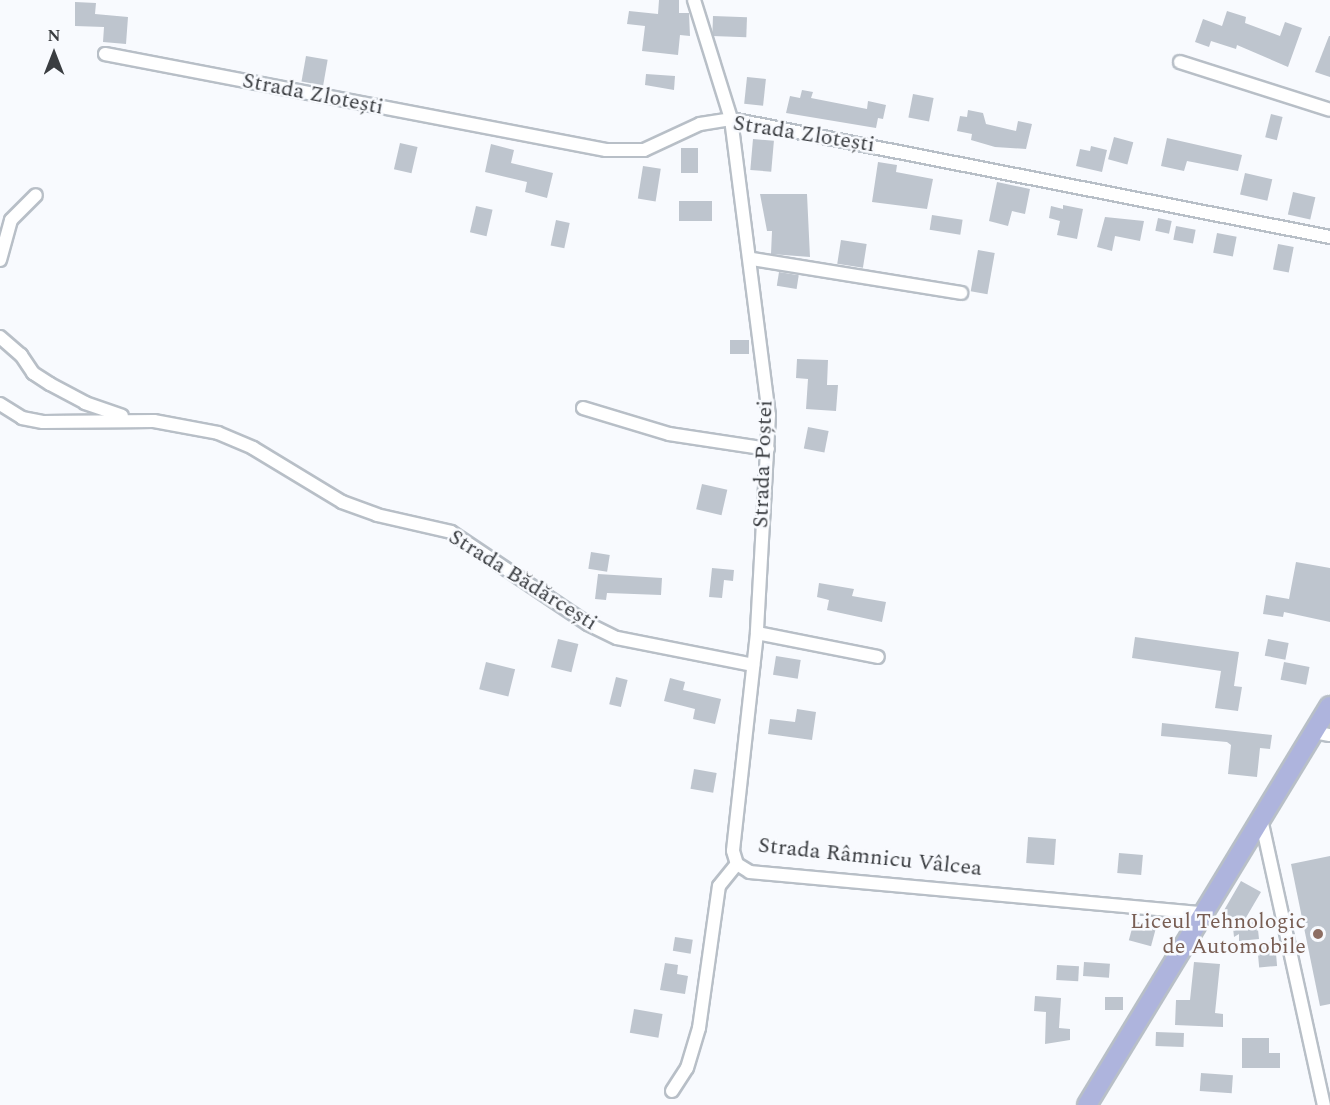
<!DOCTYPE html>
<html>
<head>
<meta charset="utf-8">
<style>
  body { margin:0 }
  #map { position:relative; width:1330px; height:1105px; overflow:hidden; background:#f8fafe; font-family:Spectral,serif }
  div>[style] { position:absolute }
  .building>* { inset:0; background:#bec5ce; transform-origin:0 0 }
  .roads { filter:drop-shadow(2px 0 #b8bfc7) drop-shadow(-2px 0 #b8bfc7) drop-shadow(0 2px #b8bfc7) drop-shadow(0 -2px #b8bfc7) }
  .minor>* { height:12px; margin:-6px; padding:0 6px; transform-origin:6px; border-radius:6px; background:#fff }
  .primary>* { height:18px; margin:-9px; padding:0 9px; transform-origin:9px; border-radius:9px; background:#aeb4dd }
  .dots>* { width:16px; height:16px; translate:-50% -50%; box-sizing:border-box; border:3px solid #f8fafe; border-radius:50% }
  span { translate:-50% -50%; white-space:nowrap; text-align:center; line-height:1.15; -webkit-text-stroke:5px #f8fafe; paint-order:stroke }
  .street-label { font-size:22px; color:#3a3d41 }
  .education-label { font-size:22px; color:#785e54 }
  .right { translate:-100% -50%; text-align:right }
  .north { position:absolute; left:24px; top:24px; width:60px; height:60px; -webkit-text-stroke:4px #f8fafe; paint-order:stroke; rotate:0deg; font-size:16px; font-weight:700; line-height:24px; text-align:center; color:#3a3d41 }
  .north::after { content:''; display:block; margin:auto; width:21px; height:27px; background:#3a3d41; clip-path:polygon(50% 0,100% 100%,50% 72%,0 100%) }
</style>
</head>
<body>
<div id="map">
  <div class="building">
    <i style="clip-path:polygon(659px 0,679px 0,679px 13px,689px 13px,690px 36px,680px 35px,678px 55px,642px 51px,645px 26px,627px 24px,629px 11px,658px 14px)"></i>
    <i style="clip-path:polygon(75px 2px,96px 3px,95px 14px,128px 17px,126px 44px,103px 42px,104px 27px,75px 26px)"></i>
    <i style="clip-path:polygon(1227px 11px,1246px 17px,1245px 23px,1280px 36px,1285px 22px,1302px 28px,1288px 67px,1237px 45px,1236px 49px,1211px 41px,1209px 47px,1195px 42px,1203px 19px,1222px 26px)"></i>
    <i style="left:713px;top:16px;width:34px;height:20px;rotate:2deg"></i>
    <i style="clip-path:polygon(1329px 36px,1330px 36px,1330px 77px,1315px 72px)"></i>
    <i style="left:306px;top:56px;width:22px;height:26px;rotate:10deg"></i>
    <i style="clip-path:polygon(646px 74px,675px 76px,674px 90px,645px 85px)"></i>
    <i style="left:747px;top:77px;width:19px;height:27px;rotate:6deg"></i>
    <i style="clip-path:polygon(802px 90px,813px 92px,811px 98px,867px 109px,868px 101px,886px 105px,883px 119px,878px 118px,876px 128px,786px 113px,790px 96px,800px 98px)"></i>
    <i style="left:913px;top:94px;width:21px;height:24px;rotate:11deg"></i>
    <i style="clip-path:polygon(968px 110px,983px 113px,986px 124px,1016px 131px,1018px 121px,1032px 124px,1026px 149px,995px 147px,971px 140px,972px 134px,957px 131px,960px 116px,967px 117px)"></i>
    <i style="left:1271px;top:114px;width:12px;height:24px;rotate:14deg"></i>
    <i style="left:1114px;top:137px;width:20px;height:23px;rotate:15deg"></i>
    <i style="clip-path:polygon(1167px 138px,1242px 155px,1238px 171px,1187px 161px,1184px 171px,1161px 166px)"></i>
    <i style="left:753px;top:139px;width:21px;height:31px;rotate:5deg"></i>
    <i style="left:400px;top:143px;width:18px;height:27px;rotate:13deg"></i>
    <i style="clip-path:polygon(491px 144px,514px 150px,511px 163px,553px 173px,547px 198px,525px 192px,527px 182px,485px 172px)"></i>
    <i style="clip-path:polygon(1091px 146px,1107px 150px,1102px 172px,1076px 166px,1080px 149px,1090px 151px)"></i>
    <i style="left:681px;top:148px;width:17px;height:25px"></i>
    <i style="clip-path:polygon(878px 162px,897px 165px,896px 172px,933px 179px,927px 209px,872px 202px)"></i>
    <i style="left:643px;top:166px;width:18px;height:33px;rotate:9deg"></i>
    <i style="left:1245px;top:173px;width:28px;height:22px;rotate:13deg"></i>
    <i style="clip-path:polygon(997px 182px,1030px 189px,1025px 214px,1012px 211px,1008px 226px,989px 221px)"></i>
    <i style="left:1293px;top:192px;width:23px;height:23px;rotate:13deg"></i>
    <i style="clip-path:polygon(760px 194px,807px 194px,810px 257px,771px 254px,772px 231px,767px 231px)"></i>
    <i style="left:679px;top:201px;width:33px;height:20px"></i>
    <i style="clip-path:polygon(1063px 205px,1083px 209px,1077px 239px,1057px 235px,1060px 221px,1049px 218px,1051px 206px,1063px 209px)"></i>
    <i style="left:476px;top:206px;width:17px;height:27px;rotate:13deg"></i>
    <i style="left:932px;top:215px;width:31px;height:15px;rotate:9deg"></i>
    <i style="clip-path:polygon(1105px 217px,1144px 221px,1140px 241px,1115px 236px,1112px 251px,1097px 247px)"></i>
    <i style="left:1158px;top:218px;width:14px;height:13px;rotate:12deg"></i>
    <i style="left:556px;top:220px;width:14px;height:26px;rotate:12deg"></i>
    <i style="left:1176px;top:226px;width:20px;height:14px;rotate:11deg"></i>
    <i style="left:1217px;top:233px;width:20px;height:20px;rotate:11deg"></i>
    <i style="left:841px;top:240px;width:26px;height:24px;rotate:9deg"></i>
    <i style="left:1278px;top:244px;width:16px;height:26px;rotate:11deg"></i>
    <i style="left:978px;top:250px;width:17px;height:42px;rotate:10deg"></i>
    <i style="left:779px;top:272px;width:20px;height:14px;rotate:9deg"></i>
    <i style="left:730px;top:340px;width:19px;height:14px"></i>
    <i style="clip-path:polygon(797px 359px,828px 360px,827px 385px,838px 385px,836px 411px,806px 409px,808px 379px,796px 378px)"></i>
    <i style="left:808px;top:427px;width:21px;height:22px;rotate:11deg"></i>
    <i style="left:702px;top:484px;width:26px;height:26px;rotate:13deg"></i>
    <i style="left:591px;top:552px;width:19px;height:17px;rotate:9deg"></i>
    <i style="clip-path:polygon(1296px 562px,1330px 568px,1330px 622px,1284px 612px,1283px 617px,1263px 614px,1266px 595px,1289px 599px)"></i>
    <i style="clip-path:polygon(712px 568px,734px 570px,733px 581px,724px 580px,722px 598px,709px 597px)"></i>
    <i style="clip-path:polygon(598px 574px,662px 578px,661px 595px,607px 593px,606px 600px,595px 599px)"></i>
    <i style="clip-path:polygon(819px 583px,854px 589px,852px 596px,886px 602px,882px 622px,827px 610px,829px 600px,817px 597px)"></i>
    <i style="clip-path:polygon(1135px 637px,1239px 652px,1234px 686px,1242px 687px,1238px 711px,1215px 708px,1221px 671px,1132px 658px)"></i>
    <i style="left:558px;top:639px;width:21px;height:29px;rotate:14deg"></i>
    <i style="left:1268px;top:639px;width:21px;height:17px;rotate:11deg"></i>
    <i style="left:776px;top:656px;width:25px;height:19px;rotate:9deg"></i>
    <i style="left:486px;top:662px;width:30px;height:28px;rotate:14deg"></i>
    <i style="left:1284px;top:662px;width:26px;height:18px;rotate:11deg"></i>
    <i style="left:616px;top:677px;width:12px;height:28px;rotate:14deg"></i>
    <i style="clip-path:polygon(670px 678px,685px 682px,683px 690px,721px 699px,715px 724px,693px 719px,695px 709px,664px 701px)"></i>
    <i style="clip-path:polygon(797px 709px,816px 712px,812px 740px,768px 734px,770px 719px,795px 722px)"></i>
    <i style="clip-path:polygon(1162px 723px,1272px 735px,1270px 749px,1260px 748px,1257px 777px,1228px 774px,1231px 745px,1227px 742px,1161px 736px)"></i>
    <i style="left:694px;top:769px;width:23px;height:20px;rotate:10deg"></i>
    <i style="left:1028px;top:837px;width:28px;height:26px;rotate:4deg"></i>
    <i style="left:1119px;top:853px;width:24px;height:20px;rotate:5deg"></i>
    <i style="clip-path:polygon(1330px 856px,1330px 1004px,1320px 1006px,1291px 864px)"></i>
    <i style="clip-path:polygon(1241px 881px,1261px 892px,1244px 921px,1257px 920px,1259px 939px,1239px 941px,1239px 934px,1234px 937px,1232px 918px,1223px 912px)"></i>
    <i style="left:1134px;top:921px;width:23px;height:20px;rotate:15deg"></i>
    <i style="left:675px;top:937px;width:18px;height:14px;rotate:9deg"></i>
    <i style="left:1275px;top:942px;width:24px;height:18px;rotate:85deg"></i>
    <i style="left:1084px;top:962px;width:26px;height:14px;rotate:4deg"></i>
    <i style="clip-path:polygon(1194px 962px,1220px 964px,1215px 1013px,1223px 1014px,1223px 1027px,1175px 1025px,1176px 1000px,1190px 1000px)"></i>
    <i style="clip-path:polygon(665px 963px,678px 965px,677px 974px,688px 976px,685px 994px,660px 990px)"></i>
    <i style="left:1057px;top:965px;width:22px;height:15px;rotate:3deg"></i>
    <i style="clip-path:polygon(1035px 996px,1061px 998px,1059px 1028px,1070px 1029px,1070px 1040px,1045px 1044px,1046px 1012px,1034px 1011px)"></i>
    <i style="left:1105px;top:997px;width:18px;height:13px"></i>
    <i style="left:634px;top:1009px;width:29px;height:24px;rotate:10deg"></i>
    <i style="left:1156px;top:1032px;width:28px;height:14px;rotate:2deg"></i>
    <i style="clip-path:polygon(1242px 1038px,1269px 1038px,1269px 1053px,1280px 1053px,1280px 1068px,1242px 1068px)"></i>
    <i style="left:1201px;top:1073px;width:32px;height:18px;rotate:4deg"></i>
  </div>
  <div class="roads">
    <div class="minor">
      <i style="left:694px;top:0;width:125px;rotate:72.7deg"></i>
      <i style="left:731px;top:119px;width:298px;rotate:82.7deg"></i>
      <i style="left:769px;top:415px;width:218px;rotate:93.2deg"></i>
      <i style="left:757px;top:633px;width:219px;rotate:96.3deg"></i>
      <i style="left:733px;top:851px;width:14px;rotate:73deg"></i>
      <i style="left:105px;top:54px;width:510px;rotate:10.85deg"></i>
      <i style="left:606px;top:150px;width:38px"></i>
      <i style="left:644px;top:150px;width:62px;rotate:-24.9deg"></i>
      <i style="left:700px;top:124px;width:31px;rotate:-9deg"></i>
      <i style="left:731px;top:119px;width:611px;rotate:11.14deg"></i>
      <i style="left:1180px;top:62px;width:157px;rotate:17.7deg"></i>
      <i style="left:752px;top:259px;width:212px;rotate:9.2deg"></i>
      <i style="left:0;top:260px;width:41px;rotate:-74.6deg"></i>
      <i style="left:11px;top:220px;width:35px;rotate:-45deg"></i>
      <i style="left:0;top:337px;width:28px;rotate:41deg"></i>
      <i style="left:21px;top:355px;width:22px;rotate:56deg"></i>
      <i style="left:33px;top:373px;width:20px;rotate:33deg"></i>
      <i style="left:50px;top:384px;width:40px;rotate:28deg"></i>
      <i style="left:85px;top:403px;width:39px;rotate:19deg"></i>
      <i style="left:0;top:404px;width:26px;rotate:32deg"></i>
      <i style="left:22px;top:418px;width:21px;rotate:11deg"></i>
      <i style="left:43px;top:422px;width:111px;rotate:-0.5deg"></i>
      <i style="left:154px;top:421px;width:65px;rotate:10.6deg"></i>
      <i style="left:218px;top:433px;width:38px;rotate:23deg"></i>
      <i style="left:253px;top:448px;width:104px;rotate:31.2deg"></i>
      <i style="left:342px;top:502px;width:37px;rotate:20deg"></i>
      <i style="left:377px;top:515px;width:76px;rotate:12.9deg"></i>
      <i style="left:451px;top:532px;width:165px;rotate:33.9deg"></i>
      <i style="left:588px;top:624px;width:32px;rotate:26deg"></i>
      <i style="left:617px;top:638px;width:139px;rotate:11.2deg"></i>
      <i style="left:583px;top:408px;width:90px;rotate:16.8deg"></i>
      <i style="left:669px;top:434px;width:100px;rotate:8.6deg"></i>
      <i style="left:757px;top:633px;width:123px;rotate:11.2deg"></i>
      <i style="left:1314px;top:732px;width:16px;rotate:11deg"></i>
      <i style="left:1261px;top:819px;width:293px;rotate:77.6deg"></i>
      <i style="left:737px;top:864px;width:15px;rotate:32deg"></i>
      <i style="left:750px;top:872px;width:456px;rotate:5.2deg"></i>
      <i style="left:672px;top:1091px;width:27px;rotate:-57deg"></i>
      <i style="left:687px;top:1068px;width:42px;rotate:-73.3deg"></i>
      <i style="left:699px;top:1028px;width:143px;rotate:-82deg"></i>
      <i style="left:719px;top:886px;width:28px;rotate:-51deg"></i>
    </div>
    <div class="primary">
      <i style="left:1087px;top:1105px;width:467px;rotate:-58.7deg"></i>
    </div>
  </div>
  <div class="dots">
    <i style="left:1318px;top:934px;background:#8d6e63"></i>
  </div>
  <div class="street-label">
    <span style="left:313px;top:94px;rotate:11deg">Strada Zlotești</span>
    <span style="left:804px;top:134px;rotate:9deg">Strada Zlotești</span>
    <span style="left:763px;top:464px;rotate:-88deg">Strada Poștei</span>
    <span style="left:523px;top:580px;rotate:32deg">Strada Bădărcești</span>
    <span style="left:870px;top:857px;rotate:6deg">Strada Râmnicu Vâlcea</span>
  </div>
  <div class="education-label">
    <span class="right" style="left:1306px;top:934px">Liceul Tehnologic<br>de Automobile</span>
  </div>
  <div class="north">N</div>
</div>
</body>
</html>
